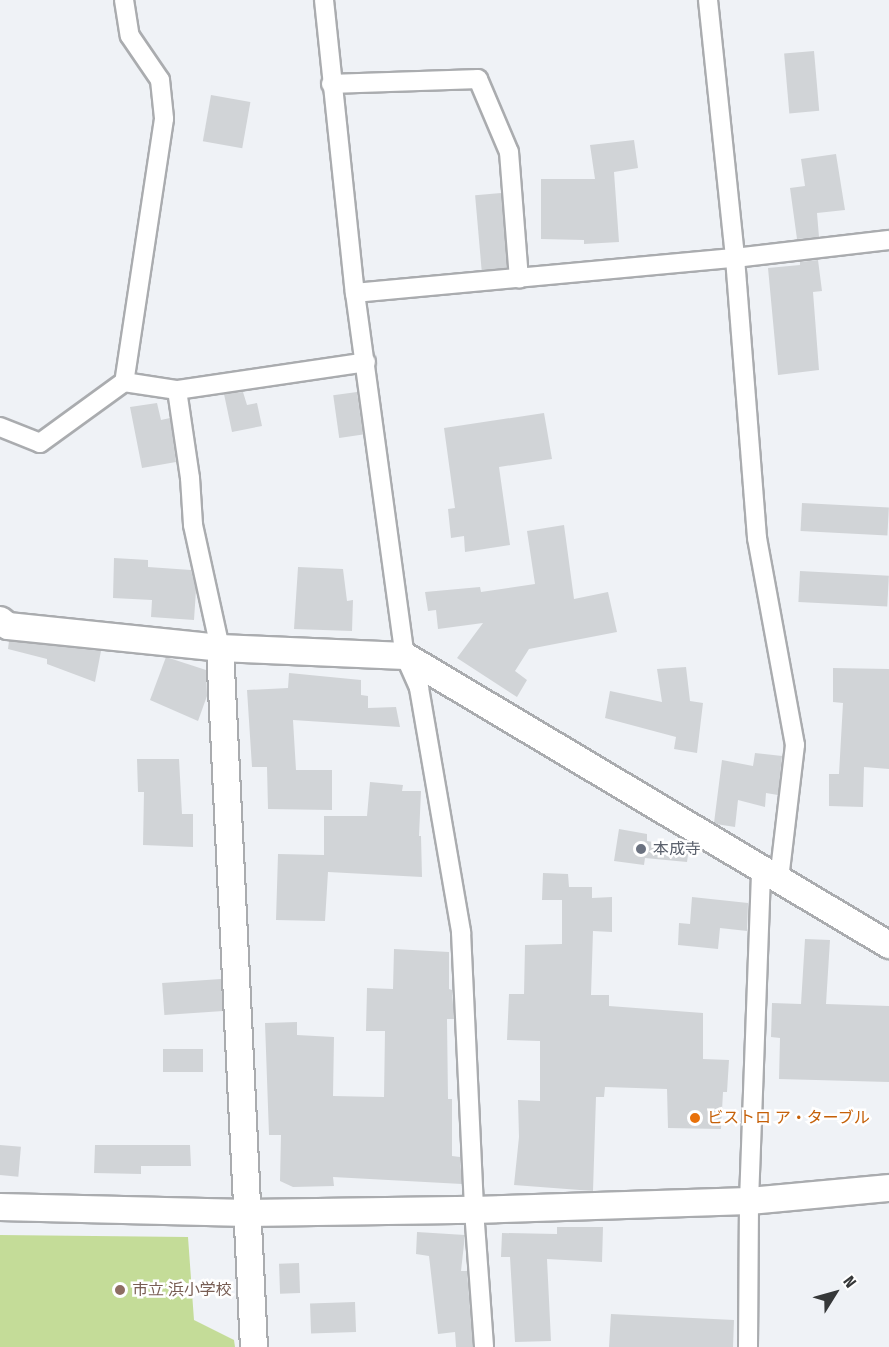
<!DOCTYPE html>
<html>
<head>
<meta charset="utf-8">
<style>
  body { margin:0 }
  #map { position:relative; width:889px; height:1347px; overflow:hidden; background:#eff2f6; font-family:"Fira Sans Condensed","Noto Sans JP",sans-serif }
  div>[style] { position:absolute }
  .green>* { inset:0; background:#c4dc98 }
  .building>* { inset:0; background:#d1d4d7; transform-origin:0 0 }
  .roads { filter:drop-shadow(2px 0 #aaacaf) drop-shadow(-2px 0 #aaacaf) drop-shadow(0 2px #aaacaf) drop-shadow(0 -2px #aaacaf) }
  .street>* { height:18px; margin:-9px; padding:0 9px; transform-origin:9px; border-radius:9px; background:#fff }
  .secondary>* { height:26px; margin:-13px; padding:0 13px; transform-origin:13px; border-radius:13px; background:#fff }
  .dots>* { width:16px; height:16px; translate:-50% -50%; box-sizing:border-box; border:3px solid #fff; border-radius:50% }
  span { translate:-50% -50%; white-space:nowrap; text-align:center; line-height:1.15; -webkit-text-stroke:5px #fff; paint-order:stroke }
  .worship-label { font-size:16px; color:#5b616d }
  .left { translate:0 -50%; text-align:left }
  .food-label { font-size:16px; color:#c56008 }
  .education-label { font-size:16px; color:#785e54 }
  .north { position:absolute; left:805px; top:1263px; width:60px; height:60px; -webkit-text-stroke:4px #fff; paint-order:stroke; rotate:53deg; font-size:16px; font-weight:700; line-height:24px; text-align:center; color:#363839 }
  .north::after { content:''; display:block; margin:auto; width:21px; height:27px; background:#363839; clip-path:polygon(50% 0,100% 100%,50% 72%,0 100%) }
</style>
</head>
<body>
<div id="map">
  <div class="green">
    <i style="clip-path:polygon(0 1235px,188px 1237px,194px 1320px,234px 1340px,235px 1347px,0 1347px)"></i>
  </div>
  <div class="building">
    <i style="left:814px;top:51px;width:60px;height:30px;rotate:85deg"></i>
    <i style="left:211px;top:95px;width:40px;height:47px;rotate:10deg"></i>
    <i style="clip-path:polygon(634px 140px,638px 168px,614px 172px,619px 242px,584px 244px,584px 240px,541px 239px,541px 179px,595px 179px,590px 145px)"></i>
    <i style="clip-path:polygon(836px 154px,845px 210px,817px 213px,819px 237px,797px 239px,790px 188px,805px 186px,801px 159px)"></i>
    <i style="left:501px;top:193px;width:75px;height:26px;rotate:85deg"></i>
    <i style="clip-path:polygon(818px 260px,822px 291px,813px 292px,819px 370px,778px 375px,768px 268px,800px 265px,800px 262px)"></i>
    <i style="clip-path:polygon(243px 392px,247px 405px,257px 403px,262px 426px,232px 432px,224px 394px)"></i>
    <i style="left:357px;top:392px;width:43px;height:24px;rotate:82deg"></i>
    <i style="clip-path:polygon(157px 403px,161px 420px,170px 418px,176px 462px,142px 468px,130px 407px)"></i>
    <i style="clip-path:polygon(544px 413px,552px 459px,499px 467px,510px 545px,465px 552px,464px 536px,451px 538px,448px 509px,455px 508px,444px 428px)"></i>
    <i style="left:802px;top:503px;width:87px;height:28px;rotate:3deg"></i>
    <i style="clip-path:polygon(564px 525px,574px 599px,608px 592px,617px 632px,529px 649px,515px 671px,527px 680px,517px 697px,457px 658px,483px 623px,438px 629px,436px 610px,428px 611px,425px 592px,480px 587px,481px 592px,535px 584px,527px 531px)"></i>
    <i style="clip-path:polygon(114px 558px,148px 560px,148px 567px,191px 570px,196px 590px,194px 620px,151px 617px,152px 600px,113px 598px)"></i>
    <i style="clip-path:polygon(298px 567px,343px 569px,347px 601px,353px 600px,352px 631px,294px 629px)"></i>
    <i style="left:800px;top:571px;width:89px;height:31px;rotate:3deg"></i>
    <i style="clip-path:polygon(9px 641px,101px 651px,95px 682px,47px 664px,47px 659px,8px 649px)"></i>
    <i style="clip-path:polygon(166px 657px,206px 670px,207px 696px,198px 721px,150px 700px)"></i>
    <i style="clip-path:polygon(686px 667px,690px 701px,703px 703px,697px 753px,674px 749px,676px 737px,605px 718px,610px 691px,662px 702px,657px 669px)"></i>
    <i style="clip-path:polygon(833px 668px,889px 669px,889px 769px,864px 767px,863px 807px,829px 806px,829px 774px,839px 774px,843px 703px,833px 702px)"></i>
    <i style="clip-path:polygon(289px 673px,361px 680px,361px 695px,368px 696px,368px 708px,396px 707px,400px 727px,293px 720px,296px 770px,332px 770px,332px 810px,268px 809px,267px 767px,252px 767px,247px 690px,288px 688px)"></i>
    <i style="clip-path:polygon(755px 753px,782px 756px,778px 795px,766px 793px,765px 807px,738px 800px,735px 827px,716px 824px,714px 823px,722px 760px,753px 766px)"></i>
    <i style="clip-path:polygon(137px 759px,179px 759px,182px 814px,193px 814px,193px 847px,143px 845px,144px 792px,138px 792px)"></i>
    <i style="clip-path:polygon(370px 782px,403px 785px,402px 791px,421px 791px,419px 836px,421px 836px,422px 877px,328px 872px,325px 921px,276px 920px,278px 854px,324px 855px,324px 816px,367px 816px)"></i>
    <i style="clip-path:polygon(619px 829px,647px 834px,647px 841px,689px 848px,687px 862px,645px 858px,644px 865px,614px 861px)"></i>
    <i style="clip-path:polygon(543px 873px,568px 874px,569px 887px,592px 887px,592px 898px,612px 897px,612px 932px,593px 931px,591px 995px,609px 995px,609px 1006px,703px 1013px,703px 1059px,729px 1060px,727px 1092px,723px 1092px,721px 1129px,668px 1128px,667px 1089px,605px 1087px,604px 1097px,596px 1097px,593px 1191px,514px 1185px,519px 1137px,518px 1100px,540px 1101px,540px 1041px,507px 1040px,509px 994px,524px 994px,525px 945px,562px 944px,562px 900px,542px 900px)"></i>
    <i style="clip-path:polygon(692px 897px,748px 903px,747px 931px,720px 928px,718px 949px,678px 945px,679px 923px,690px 924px)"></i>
    <i style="clip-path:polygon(805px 939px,830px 940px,826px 1004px,889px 1006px,889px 1082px,779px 1079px,780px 1038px,771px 1037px,772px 1003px,801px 1004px)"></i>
    <i style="clip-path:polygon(394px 949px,449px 952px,449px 989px,452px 990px,454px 1019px,447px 1019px,448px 1099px,452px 1099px,452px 1156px,460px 1157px,462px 1184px,333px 1177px,334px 1186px,293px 1187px,280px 1181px,281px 1135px,269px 1135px,265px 1023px,297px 1022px,297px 1035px,334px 1037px,333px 1096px,384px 1097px,385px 1031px,366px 1031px,367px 988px,393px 989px)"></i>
    <i style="left:221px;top:979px;width:32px;height:59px;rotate:86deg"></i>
    <i style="left:163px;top:1049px;width:40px;height:23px"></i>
    <i style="left:0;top:1145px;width:21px;height:30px;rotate:5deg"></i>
    <i style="clip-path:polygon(95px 1145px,190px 1145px,191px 1166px,141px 1166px,141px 1174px,94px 1173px)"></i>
    <i style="clip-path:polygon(557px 1227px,603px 1227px,602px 1262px,547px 1259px,551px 1341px,515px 1342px,510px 1257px,501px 1257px,502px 1233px,557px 1234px)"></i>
    <i style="clip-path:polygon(417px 1232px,465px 1235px,461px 1271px,467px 1271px,473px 1347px,456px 1347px,455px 1332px,438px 1334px,429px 1256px,416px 1254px)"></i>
    <i style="left:299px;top:1263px;width:30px;height:20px;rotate:88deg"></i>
    <i style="left:355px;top:1302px;width:30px;height:45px;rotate:88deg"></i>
    <i style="clip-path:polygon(611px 1314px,734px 1320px,733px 1347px,609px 1347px)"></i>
  </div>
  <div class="roads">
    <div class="street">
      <i style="left:124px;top:0;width:36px;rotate:81deg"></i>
      <i style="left:130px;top:36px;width:53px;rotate:55.7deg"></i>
      <i style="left:160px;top:80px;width:39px;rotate:84deg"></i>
      <i style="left:164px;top:119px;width:266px;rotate:98.6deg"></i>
      <i style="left:324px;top:0;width:295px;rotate:84deg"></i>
      <i style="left:355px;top:293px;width:366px;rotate:82.2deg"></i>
      <i style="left:405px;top:656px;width:35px;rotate:66deg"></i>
      <i style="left:419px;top:688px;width:248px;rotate:80.2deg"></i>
      <i style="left:461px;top:932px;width:278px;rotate:87.3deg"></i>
      <i style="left:474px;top:1210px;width:137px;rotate:85.8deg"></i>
      <i style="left:708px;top:0;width:259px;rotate:84deg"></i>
      <i style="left:735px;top:258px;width:281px;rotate:85.5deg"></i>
      <i style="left:757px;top:538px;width:210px;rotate:79.6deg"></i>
      <i style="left:795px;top:745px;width:135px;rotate:96.8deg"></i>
      <i style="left:331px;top:84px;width:147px;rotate:-1.9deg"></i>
      <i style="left:478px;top:79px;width:79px;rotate:67deg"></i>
      <i style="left:509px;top:152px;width:127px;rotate:85.5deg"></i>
      <i style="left:355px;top:293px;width:382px;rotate:-5.3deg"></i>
      <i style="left:735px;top:258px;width:155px;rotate:-6.7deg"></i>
      <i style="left:177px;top:390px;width:89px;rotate:81.6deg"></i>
      <i style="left:190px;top:478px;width:47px;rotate:86.3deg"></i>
      <i style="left:193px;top:525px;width:126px;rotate:77.6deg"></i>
      <i style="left:0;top:427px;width:43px;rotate:21.8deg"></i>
      <i style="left:40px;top:443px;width:104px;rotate:-36deg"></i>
      <i style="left:124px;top:382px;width:54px;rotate:8.6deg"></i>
      <i style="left:177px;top:390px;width:191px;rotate:-8.4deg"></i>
      <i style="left:748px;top:1347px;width:146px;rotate:-89.6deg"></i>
      <i style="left:749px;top:1201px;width:333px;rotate:-87.9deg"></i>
    </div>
    <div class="secondary">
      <i style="left:0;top:620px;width:10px;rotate:37deg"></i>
      <i style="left:8px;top:626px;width:213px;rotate:5.9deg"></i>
      <i style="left:220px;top:648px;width:185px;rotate:2.5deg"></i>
      <i style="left:405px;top:656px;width:564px;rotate:30.84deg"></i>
      <i style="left:220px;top:648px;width:700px;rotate:87.22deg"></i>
      <i style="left:0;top:1207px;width:247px;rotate:1.4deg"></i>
      <i style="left:247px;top:1213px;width:227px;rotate:-0.8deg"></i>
      <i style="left:474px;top:1210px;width:275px;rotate:-1.9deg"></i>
      <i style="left:749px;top:1201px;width:141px;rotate:-5.3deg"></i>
    </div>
  </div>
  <div class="dots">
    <i style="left:641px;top:849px;background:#6b7280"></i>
    <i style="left:695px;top:1118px;background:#e8710a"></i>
    <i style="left:120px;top:1290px;background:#8d6e63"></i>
  </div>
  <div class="worship-label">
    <span class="left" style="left:653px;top:849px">本成寺</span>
  </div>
  <div class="food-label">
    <span class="left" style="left:707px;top:1118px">ビストロ ア・ターブル</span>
  </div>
  <div class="education-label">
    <span class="left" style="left:132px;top:1290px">市立 浜小学校</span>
  </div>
  <div class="north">N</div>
</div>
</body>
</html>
